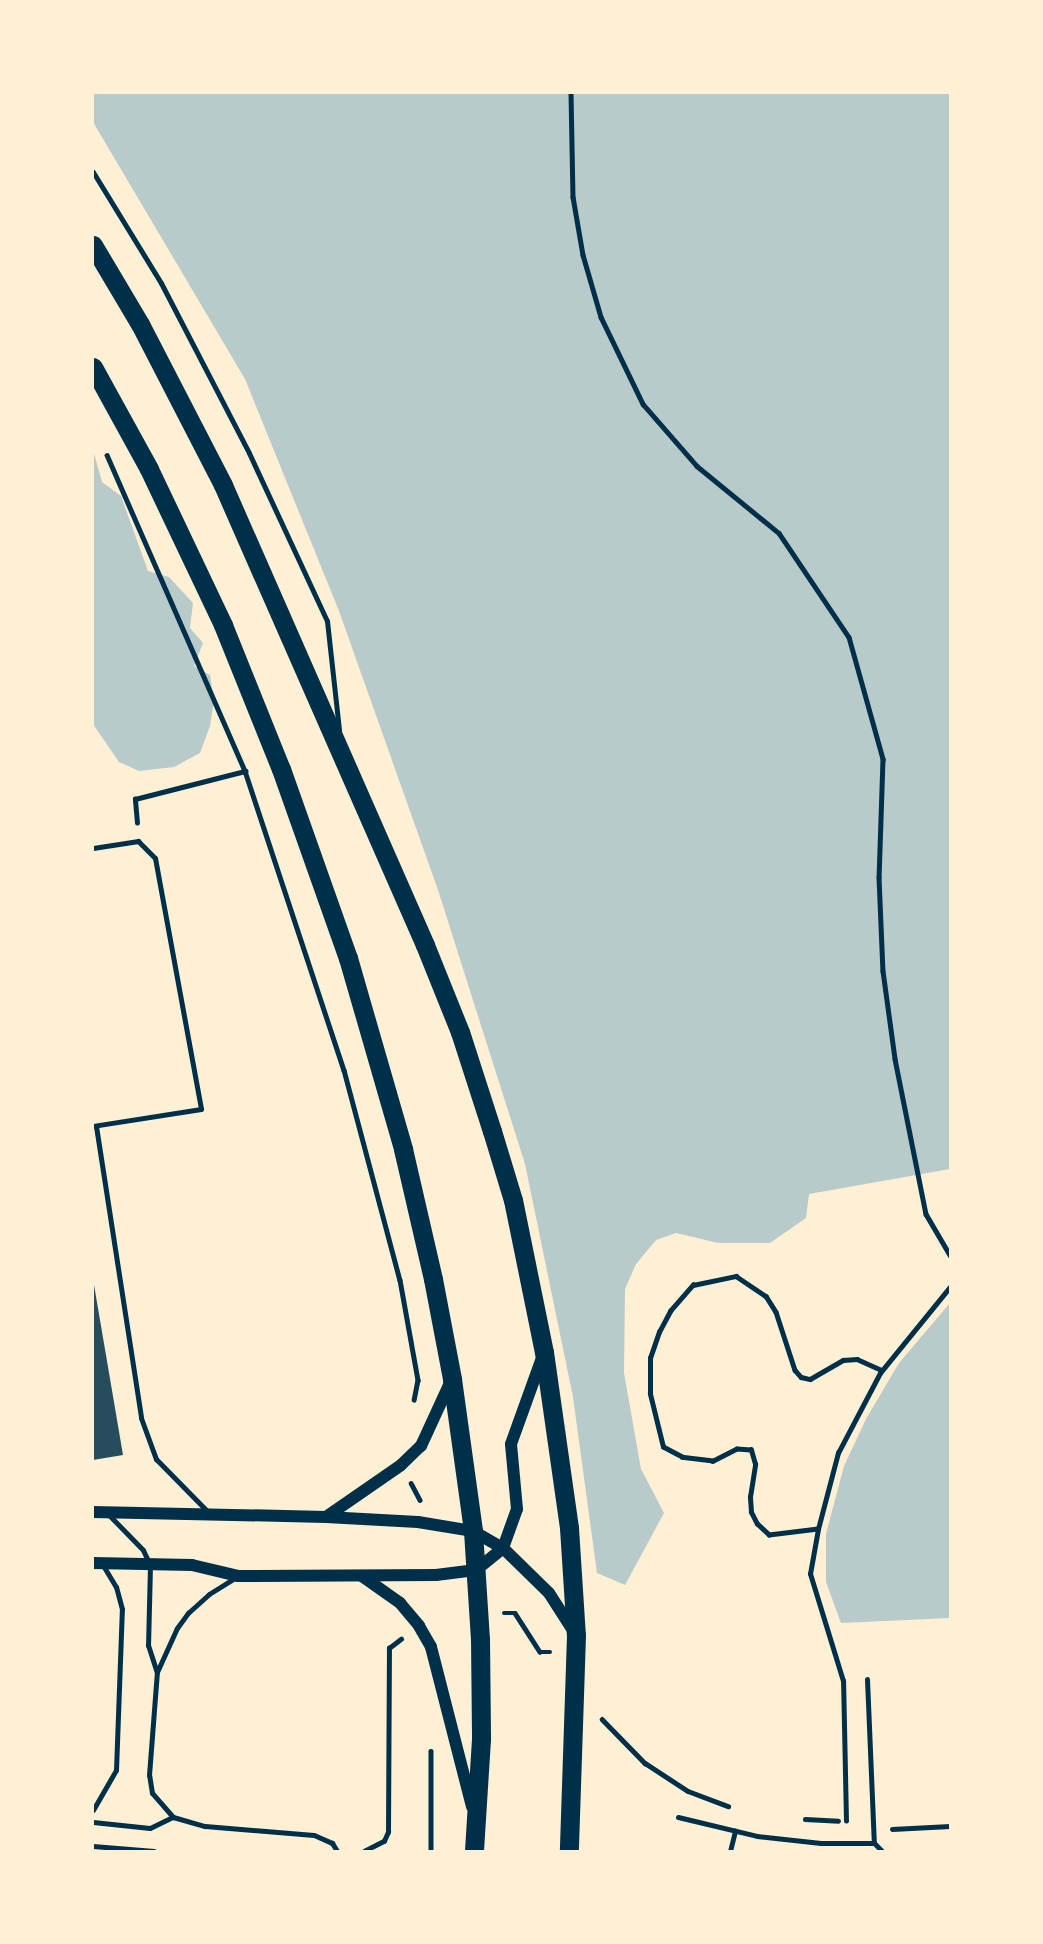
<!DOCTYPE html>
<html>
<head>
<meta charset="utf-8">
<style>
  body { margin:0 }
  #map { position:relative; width:1043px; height:1944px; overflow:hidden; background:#fdf0d5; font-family:Poppins,sans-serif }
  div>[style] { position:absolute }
  .green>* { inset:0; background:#b9caca }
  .building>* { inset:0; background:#264d5e }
  .path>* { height:4.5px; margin:-2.25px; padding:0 2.25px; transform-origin:2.25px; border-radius:2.25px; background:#003049 }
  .service>* { height:5px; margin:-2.5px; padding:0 2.5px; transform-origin:2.5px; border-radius:2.5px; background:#003049 }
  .tertiary>* { height:12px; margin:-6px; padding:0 6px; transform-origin:6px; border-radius:6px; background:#003049 }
  .trunk>* { height:19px; margin:-9.5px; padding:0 9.5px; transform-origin:9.5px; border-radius:9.5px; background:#003049 }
  span { translate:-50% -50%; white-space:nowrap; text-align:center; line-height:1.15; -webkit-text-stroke:5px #fdf0d5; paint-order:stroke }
  .frame { position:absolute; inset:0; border:94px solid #fdf0d5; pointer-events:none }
</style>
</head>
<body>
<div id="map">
  <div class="green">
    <i style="clip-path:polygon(93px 93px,950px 93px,950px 1169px,809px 1194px,806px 1218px,770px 1243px,718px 1243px,676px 1233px,656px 1240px,636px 1264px,625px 1289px,624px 1373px,641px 1469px,664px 1513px,625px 1585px,597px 1573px,573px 1397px,525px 1164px,438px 890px,339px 611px,245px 379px,93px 122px)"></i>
    <i style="clip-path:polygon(93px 450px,102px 482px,121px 496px,148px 571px,169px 577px,193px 603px,190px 628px,203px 643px,194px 666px,210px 675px,214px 700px,210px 726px,200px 753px,174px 767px,139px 771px,119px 762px,93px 724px)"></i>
    <i style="clip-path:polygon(950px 1303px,950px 1618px,841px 1623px,826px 1582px,826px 1534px,844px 1466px,866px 1419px,899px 1363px)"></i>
  </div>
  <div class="building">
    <i style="clip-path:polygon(93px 1279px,123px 1455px,93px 1460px)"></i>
  </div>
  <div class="path">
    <i style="left:571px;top:93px;width:104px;rotate:88.9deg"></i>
    <i style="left:573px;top:197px;width:59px;rotate:80.2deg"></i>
    <i style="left:583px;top:255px;width:65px;rotate:73.8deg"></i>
    <i style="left:601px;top:317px;width:97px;rotate:64.2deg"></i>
    <i style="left:643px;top:404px;width:82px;rotate:48.9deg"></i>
    <i style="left:697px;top:466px;width:106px;rotate:39.3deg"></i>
    <i style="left:779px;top:533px;width:125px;rotate:56.1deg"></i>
    <i style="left:849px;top:637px;width:127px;rotate:74.4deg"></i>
    <i style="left:883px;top:759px;width:118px;rotate:91.9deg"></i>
    <i style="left:879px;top:877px;width:94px;rotate:87.6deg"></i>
    <i style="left:883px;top:971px;width:89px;rotate:82.2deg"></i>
    <i style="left:895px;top:1059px;width:158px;rotate:78.7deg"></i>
    <i style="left:926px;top:1214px;width:48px;rotate:59.7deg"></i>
    <i style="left:107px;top:455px;width:345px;rotate:66.4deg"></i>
    <i style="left:245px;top:771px;width:315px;rotate:71.7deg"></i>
    <i style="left:344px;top:1070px;width:217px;rotate:75.1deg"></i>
    <i style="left:400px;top:1280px;width:102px;rotate:79.8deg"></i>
    <i style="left:418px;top:1380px;width:20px;rotate:101deg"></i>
    <i style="left:137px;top:823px;width:24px;rotate:-95deg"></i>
    <i style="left:135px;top:799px;width:114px;rotate:-14.3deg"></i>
    <i style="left:411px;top:1483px;width:19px;rotate:62deg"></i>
    <i style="left:818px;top:1529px;width:49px;rotate:173deg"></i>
    <i style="left:769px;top:1535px;width:16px;rotate:-137deg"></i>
    <i style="left:757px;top:1524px;width:13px;rotate:-117deg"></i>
    <i style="left:751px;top:1512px;width:15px;rotate:-94deg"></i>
    <i style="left:750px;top:1497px;width:33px;rotate:-81deg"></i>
    <i style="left:755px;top:1464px;width:15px;rotate:-106deg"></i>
    <i style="left:751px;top:1450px;width:14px;rotate:-176deg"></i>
    <i style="left:737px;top:1449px;width:27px;rotate:153deg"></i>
    <i style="left:713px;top:1461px;width:31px;rotate:-173deg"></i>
    <i style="left:682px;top:1457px;width:21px;rotate:-152deg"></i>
    <i style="left:663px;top:1447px;width:55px;rotate:-103.8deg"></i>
    <i style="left:650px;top:1394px;width:36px;rotate:-90deg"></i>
    <i style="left:650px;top:1358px;width:28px;rotate:-71deg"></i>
    <i style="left:659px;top:1332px;width:24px;rotate:-62deg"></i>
    <i style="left:670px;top:1311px;width:35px;rotate:-49deg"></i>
    <i style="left:693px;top:1285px;width:44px;rotate:-11.8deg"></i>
    <i style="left:736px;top:1276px;width:36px;rotate:34deg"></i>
    <i style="left:766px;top:1296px;width:19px;rotate:58deg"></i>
    <i style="left:776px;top:1312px;width:61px;rotate:71.9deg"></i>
    <i style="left:795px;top:1370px;width:9px;rotate:49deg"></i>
    <i style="left:801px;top:1377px;width:9px;rotate:13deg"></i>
    <i style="left:810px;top:1379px;width:38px;rotate:-30deg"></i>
    <i style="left:843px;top:1360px;width:14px;rotate:-4deg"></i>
    <i style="left:857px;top:1359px;width:27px;rotate:24deg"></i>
    <i style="left:504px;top:1613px;width:11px"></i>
    <i style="left:515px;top:1613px;width:46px;rotate:57.3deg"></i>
    <i style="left:540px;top:1652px;width:10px"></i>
    <i style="left:602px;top:1719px;width:62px;rotate:45.7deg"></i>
    <i style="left:645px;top:1763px;width:51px;rotate:33.1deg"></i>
    <i style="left:688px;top:1791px;width:43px;rotate:20.6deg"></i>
    <i style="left:431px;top:1751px;width:100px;rotate:90deg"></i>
    <i style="left:805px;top:1819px;width:33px;rotate:3deg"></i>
    <i style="left:846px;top:1821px;width:140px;rotate:-91.2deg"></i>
    <i style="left:843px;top:1681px;width:112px;rotate:-107.1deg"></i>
    <i style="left:810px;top:1574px;width:46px;rotate:-79.9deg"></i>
    <i style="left:818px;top:1529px;width:79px;rotate:-75.3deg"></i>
    <i style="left:838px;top:1453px;width:90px;rotate:-62.3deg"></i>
    <i style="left:880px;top:1373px;width:111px;rotate:-50.9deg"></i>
    <i style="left:892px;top:1829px;width:58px;rotate:-3deg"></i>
    <i style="left:93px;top:1846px;width:61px;rotate:4.7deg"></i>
    <i style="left:364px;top:1851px;width:22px;rotate:-27deg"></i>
    <i style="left:384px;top:1841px;width:10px;rotate:-66deg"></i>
    <i style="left:388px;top:1832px;width:184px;rotate:-89.7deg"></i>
    <i style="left:389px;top:1648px;width:15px;rotate:-37deg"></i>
  </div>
  <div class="service">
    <i style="left:93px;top:172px;width:130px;rotate:58.5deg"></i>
    <i style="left:161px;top:283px;width:191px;rotate:62.6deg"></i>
    <i style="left:249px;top:453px;width:185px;rotate:65.1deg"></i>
    <i style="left:327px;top:621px;width:110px;rotate:83.7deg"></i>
    <i style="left:93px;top:848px;width:46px;rotate:-8.8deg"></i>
    <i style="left:138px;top:841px;width:24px;rotate:45deg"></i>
    <i style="left:155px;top:858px;width:255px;rotate:79.6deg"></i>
    <i style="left:201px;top:1109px;width:109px;rotate:171.1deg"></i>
    <i style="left:96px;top:1126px;width:295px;rotate:81.2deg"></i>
    <i style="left:141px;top:1418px;width:44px;rotate:69.9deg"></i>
    <i style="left:156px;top:1459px;width:74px;rotate:45.5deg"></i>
    <i style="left:108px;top:1514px;width:50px;rotate:45.8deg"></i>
    <i style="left:143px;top:1550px;width:17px;rotate:65deg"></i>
    <i style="left:150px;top:1565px;width:80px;rotate:91.4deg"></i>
    <i style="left:148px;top:1645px;width:28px;rotate:72deg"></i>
    <i style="left:867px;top:1679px;width:164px;rotate:87.6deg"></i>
    <i style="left:874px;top:1843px;width:11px;rotate:45deg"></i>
    <i style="left:93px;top:1810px;width:46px;rotate:-60.1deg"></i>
    <i style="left:116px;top:1770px;width:161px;rotate:-87.9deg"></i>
    <i style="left:122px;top:1609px;width:23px;rotate:-105deg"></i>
    <i style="left:116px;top:1587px;width:26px;rotate:-121deg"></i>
    <i style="left:173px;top:1817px;width:32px;rotate:-131deg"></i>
    <i style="left:152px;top:1793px;width:18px;rotate:-99deg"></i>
    <i style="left:149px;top:1775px;width:103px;rotate:-85.6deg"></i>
    <i style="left:157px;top:1672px;width:48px;rotate:-65.6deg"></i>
    <i style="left:177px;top:1628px;width:19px;rotate:-54deg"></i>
    <i style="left:188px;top:1613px;width:28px;rotate:-42deg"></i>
    <i style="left:209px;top:1594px;width:31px;rotate:-32deg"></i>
    <i style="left:678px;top:1817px;width:81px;rotate:13.5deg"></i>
    <i style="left:757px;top:1836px;width:64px;rotate:6.2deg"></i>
    <i style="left:821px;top:1843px;width:53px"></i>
    <i style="left:93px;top:1822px;width:57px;rotate:6deg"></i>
    <i style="left:150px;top:1828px;width:25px;rotate:-26deg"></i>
    <i style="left:173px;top:1817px;width:33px;rotate:16deg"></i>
    <i style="left:205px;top:1826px;width:109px;rotate:4.7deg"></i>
    <i style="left:314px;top:1835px;width:20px;rotate:24deg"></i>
    <i style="left:332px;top:1843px;width:9px;rotate:58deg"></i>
    <i style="left:730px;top:1851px;width:21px;rotate:-76deg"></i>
  </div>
  <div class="tertiary">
    <i style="left:93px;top:1512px;width:233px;rotate:1.2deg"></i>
    <i style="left:326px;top:1517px;width:92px;rotate:3.1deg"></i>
    <i style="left:418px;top:1522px;width:56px;rotate:9.3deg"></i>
    <i style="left:473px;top:1531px;width:34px;rotate:30deg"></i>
    <i style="left:503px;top:1548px;width:64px;rotate:44.4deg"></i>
    <i style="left:549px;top:1593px;width:46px;rotate:57.3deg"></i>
    <i style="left:326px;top:1517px;width:91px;rotate:-34.7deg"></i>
    <i style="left:401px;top:1465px;width:28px;rotate:-44deg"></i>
    <i style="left:421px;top:1446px;width:69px;rotate:-65.3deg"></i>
    <i style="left:93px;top:1563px;width:99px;rotate:1.2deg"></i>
    <i style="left:192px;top:1565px;width:47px;rotate:13.4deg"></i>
    <i style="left:238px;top:1576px;width:198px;rotate:-0.3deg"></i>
    <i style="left:436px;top:1575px;width:40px;rotate:-7.1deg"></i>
    <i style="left:476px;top:1570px;width:35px;rotate:-39deg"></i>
    <i style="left:503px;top:1548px;width:41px;rotate:-70.3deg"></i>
    <i style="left:517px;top:1509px;width:65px;rotate:-95.3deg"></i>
    <i style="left:511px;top:1444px;width:91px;rotate:-70.2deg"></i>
    <i style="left:362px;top:1576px;width:47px;rotate:35.4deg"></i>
    <i style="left:400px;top:1603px;width:30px;rotate:50deg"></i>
    <i style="left:419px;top:1626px;width:24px;rotate:60deg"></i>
    <i style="left:431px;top:1647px;width:165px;rotate:75.6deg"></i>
  </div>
  <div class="trunk">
    <i style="left:93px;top:245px;width:92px;rotate:59.3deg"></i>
    <i style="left:140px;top:324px;width:181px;rotate:62.7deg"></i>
    <i style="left:223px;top:485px;width:502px;rotate:66.29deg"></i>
    <i style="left:425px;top:945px;width:94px;rotate:68.1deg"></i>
    <i style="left:460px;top:1032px;width:104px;rotate:72.1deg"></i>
    <i style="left:492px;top:1131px;width:72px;rotate:73.1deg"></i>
    <i style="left:513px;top:1200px;width:155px;rotate:78.5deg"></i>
    <i style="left:544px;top:1352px;width:178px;rotate:81.9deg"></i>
    <i style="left:569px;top:1528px;width:107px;rotate:86.3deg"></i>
    <i style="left:576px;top:1635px;width:216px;rotate:91.9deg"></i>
    <i style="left:93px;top:367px;width:116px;rotate:61.2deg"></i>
    <i style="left:149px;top:469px;width:173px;rotate:64.6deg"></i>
    <i style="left:223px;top:625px;width:155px;rotate:68.1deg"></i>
    <i style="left:281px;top:769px;width:201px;rotate:70.5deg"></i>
    <i style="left:348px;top:958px;width:199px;rotate:73.9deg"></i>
    <i style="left:403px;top:1149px;width:133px;rotate:77deg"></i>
    <i style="left:433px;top:1279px;width:102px;rotate:79.2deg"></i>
    <i style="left:452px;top:1379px;width:153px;rotate:82.1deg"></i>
    <i style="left:473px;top:1531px;width:108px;rotate:86.3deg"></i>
    <i style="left:480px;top:1639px;width:100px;rotate:89.4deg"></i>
    <i style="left:481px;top:1739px;width:112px;rotate:93.6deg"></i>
  </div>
  <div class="frame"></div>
</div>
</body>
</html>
